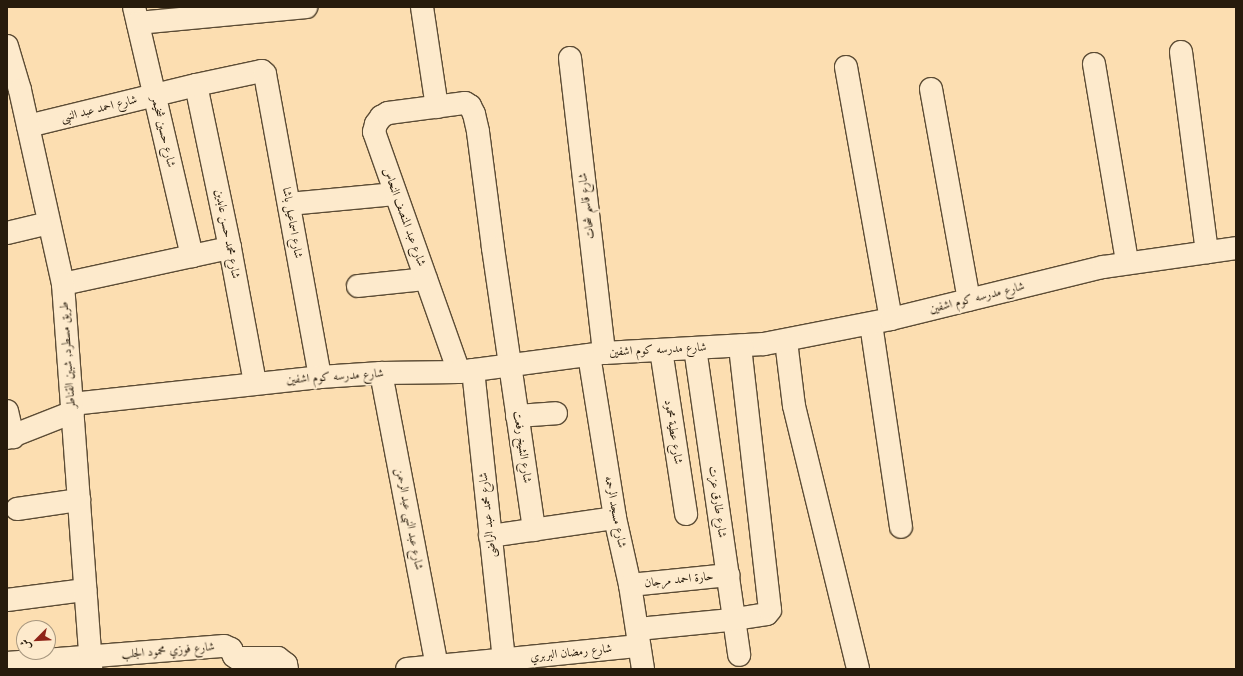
<!DOCTYPE html>
<html>
<head>
<meta charset="utf-8">
<style>
  body { margin:0 }
  #map { position:relative; width:1243px; height:676px; overflow:hidden; background:#fcdeb1; font-family:Cardo,Amiri,serif }
  div>[style] { position:absolute }
  .roads { filter:drop-shadow(1px 0 #5c4c35) drop-shadow(-1px 0 #5c4c35) drop-shadow(0 1px #5c4c35) drop-shadow(0 -1px #5c4c35) }
  .minor>* { height:22px; margin:-11px; padding:0 11px; transform-origin:11px; border-radius:11px; background:#fdeacc }
  .secondary>* { height:22px; margin:-11px; padding:0 11px; transform-origin:11px; border-radius:11px; background:#fdeacc }
  span { translate:-50% -50%; white-space:nowrap; text-align:center; line-height:1.15; -webkit-text-stroke:4px #fdeacc; paint-order:stroke }
  .street-label { font-size:12px; color:#271b0c }
  .frame { position:absolute; inset:0; border:8px solid #271b0c; pointer-events:none }
  .north { position:absolute; left:16px; top:620px; width:40px; height:40px; box-sizing:border-box; background:#fdeacc; border:1px solid #a7977f; border-radius:50%; rotate:246deg; font-size:11px; font-weight:700; line-height:16px; text-align:center; color:#271b0c }
  .north::after { content:''; display:block; margin:auto; width:14px; height:18px; background:#8f2418; clip-path:polygon(50% 0,100% 100%,50% 72%,0 100%) }
</style>
</head>
<body>
<div id="map">
  <div class="roads">
    <div class="minor">
      <i style="left:134px;top:7px;width:256px;rotate:76.9deg"></i>
      <i style="left:422px;top:7px;width:101px;rotate:81.5deg"></i>
      <i style="left:138px;top:23px;width:169px;rotate:-5.4deg"></i>
      <i style="left:1181px;top:52px;width:202px;rotate:82.6deg"></i>
      <i style="left:570px;top:58px;width:297px;rotate:83.4deg"></i>
      <i style="left:1094px;top:64px;width:201px;rotate:80.5deg"></i>
      <i style="left:846px;top:67px;width:256px;rotate:79.9deg"></i>
      <i style="left:196px;top:85px;width:167px;rotate:78.2deg"></i>
      <i style="left:230px;top:248px;width:137px;rotate:79.5deg"></i>
      <i style="left:931px;top:89px;width:214px;rotate:79.8deg"></i>
      <i style="left:28px;top:126px;width:173px;rotate:-13.7deg"></i>
      <i style="left:196px;top:85px;width:67px;rotate:-12deg"></i>
      <i style="left:262px;top:71px;width:4px;rotate:45deg"></i>
      <i style="left:265px;top:74px;width:308px;rotate:79.7deg"></i>
      <i style="left:289px;top:204px;width:106px;rotate:-5.4deg"></i>
      <i style="left:7px;top:233px;width:43px;rotate:-13.4deg"></i>
      <i style="left:63px;top:284px;width:171px;rotate:-12.2deg"></i>
      <i style="left:358px;top:286px;width:68px;rotate:-5.9deg"></i>
      <i style="left:871px;top:324px;width:205px;rotate:81.6deg"></i>
      <i style="left:786px;top:341px;width:65px;rotate:83deg"></i>
      <i style="left:794px;top:406px;width:271px;rotate:76.3deg"></i>
      <i style="left:695px;top:348px;width:310px;rotate:81.8deg"></i>
      <i style="left:661px;top:350px;width:166px;rotate:81.3deg"></i>
      <i style="left:589px;top:355px;width:165px;rotate:80.9deg"></i>
      <i style="left:615px;top:518px;width:69px;rotate:77.4deg"></i>
      <i style="left:630px;top:585px;width:85px;rotate:81.2deg"></i>
      <i style="left:473px;top:370px;width:291px;rotate:83.9deg"></i>
      <i style="left:459px;top:372px;width:255px;rotate:-109.5deg"></i>
      <i style="left:374px;top:132px;width:8px;rotate:-76deg"></i>
      <i style="left:376px;top:124px;width:9px;rotate:-54deg"></i>
      <i style="left:381px;top:117px;width:8px;rotate:-30deg"></i>
      <i style="left:388px;top:113px;width:78px;rotate:-7.4deg"></i>
      <i style="left:465px;top:103px;width:6px;rotate:31deg"></i>
      <i style="left:470px;top:106px;width:9px;rotate:63deg"></i>
      <i style="left:474px;top:114px;width:18px;rotate:77deg"></i>
      <i style="left:478px;top:132px;width:117px;rotate:82.6deg"></i>
      <i style="left:493px;top:248px;width:285px;rotate:81.7deg"></i>
      <i style="left:381px;top:373px;width:298px;rotate:79.2deg"></i>
      <i style="left:72px;top:404px;width:249px;rotate:-6.2deg"></i>
      <i style="left:320px;top:377px;width:61px;rotate:-3.8deg"></i>
      <i style="left:381px;top:373px;width:78px;rotate:-0.7deg"></i>
      <i style="left:459px;top:372px;width:146px;rotate:-7.5deg"></i>
      <i style="left:604px;top:353px;width:160px;rotate:-3.2deg"></i>
      <i style="left:764px;top:344px;width:129px;rotate:-11.1deg"></i>
      <i style="left:891px;top:319px;width:218px;rotate:-13.8deg"></i>
      <i style="left:1103px;top:267px;width:134px;rotate:-8.1deg"></i>
      <i style="left:7px;top:411px;width:27px;rotate:77deg"></i>
      <i style="left:517px;top:416px;width:39px;rotate:-4deg"></i>
      <i style="left:7px;top:438px;width:71px;rotate:-21.5deg"></i>
      <i style="left:17px;top:509px;width:63px;rotate:-8.3deg"></i>
      <i style="left:490px;top:536px;width:126px;rotate:-8.2deg"></i>
      <i style="left:630px;top:585px;width:99px;rotate:-5.8deg"></i>
      <i style="left:7px;top:600px;width:79px;rotate:-7.3deg"></i>
      <i style="left:638px;top:629px;width:91px;rotate:-5.6deg"></i>
      <i style="left:729px;top:620px;width:38px;rotate:-9deg"></i>
      <i style="left:767px;top:614px;width:5px;rotate:-53deg"></i>
      <i style="left:770px;top:610px;width:266px;rotate:-96.5deg"></i>
      <i style="left:7px;top:663px;width:218px;rotate:-4.5deg"></i>
      <i style="left:224px;top:646px;width:8px;rotate:23deg"></i>
      <i style="left:231px;top:649px;width:8px;rotate:67deg"></i>
      <i style="left:234px;top:656px;width:4px;rotate:34deg"></i>
      <i style="left:237px;top:658px;width:41px"></i>
      <i style="left:278px;top:658px;width:10px;rotate:37deg"></i>
      <i style="left:286px;top:664px;width:5px;rotate:79deg"></i>
      <i style="left:407px;top:669px;width:233px;rotate:-5.7deg"></i>
    </div>
    <div class="secondary">
      <i style="left:7px;top:46px;width:46px;rotate:73.5deg"></i>
      <i style="left:20px;top:90px;width:199px;rotate:77.5deg"></i>
      <i style="left:63px;top:284px;width:386px;rotate:85.8deg"></i>
    </div>
  </div>
  <div class="street-label">
    <span style="left:99px;top:109px;rotate:-14deg">شارع احمد عبد النبى</span>
    <span style="left:163px;top:132px;rotate:77deg">شارع حسين شخيمر</span>
    <span style="left:587px;top:206px;rotate:-97deg">شارع قاسم شحات</span>
    <span style="left:404px;top:217px;rotate:70deg">شارع عبد المنصف النحاس</span>
    <span style="left:292px;top:223px;rotate:80deg">شارع اسماعيل باشا</span>
    <span style="left:227px;top:234px;rotate:79deg">شارع محمد حسن عابدين</span>
    <span style="left:977px;top:298px;rotate:-14deg">شارع مدرسه كوم اشفين</span>
    <span style="left:658px;top:350px;rotate:-3deg">شارع مدرسه كوم اشفين</span>
    <span style="left:68px;top:355px;rotate:-94deg">طريق مسطرد, شبين القناطر</span>
    <span style="left:335px;top:377px;rotate:-4deg">شارع مدرسه كوم اشفين</span>
    <span style="left:673px;top:432px;rotate:81deg">شارع عطية محمود</span>
    <span style="left:522px;top:447px;rotate:82deg">شارع الشيخ رفعت</span>
    <span style="left:717px;top:502px;rotate:82deg">شارع طارق عزت</span>
    <span style="left:615px;top:512px;rotate:79deg">شارع مسجد الرحمه</span>
    <span style="left:488px;top:515px;rotate:-96deg">شارع محمد عبد الراضى</span>
    <span style="left:409px;top:519px;rotate:79deg">شارع عبد النبى عبد الرحمن</span>
    <span style="left:679px;top:580px;rotate:-6deg">حارة احمد مرجان</span>
    <span style="left:168px;top:651px;rotate:-5deg">شارع فوزي محمود الجلب</span>
    <span style="left:571px;top:653px;rotate:-6deg">شارع رمضان البربري</span>
  </div>
  <div class="frame"></div>
  <div class="north">ش</div>
</div>
</body>
</html>
